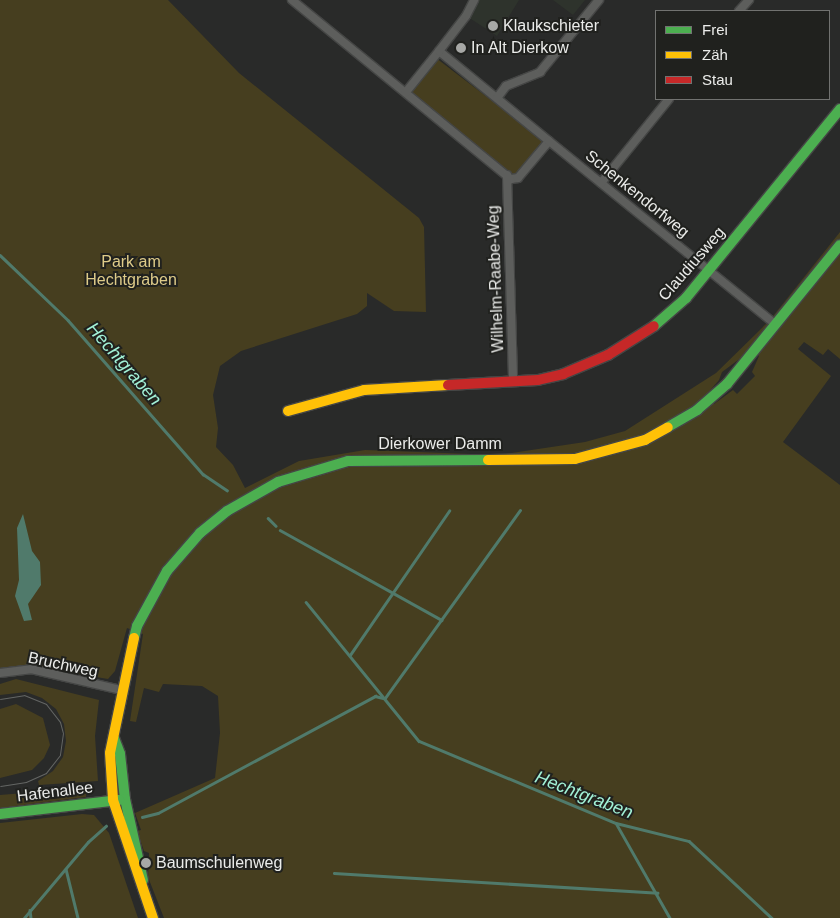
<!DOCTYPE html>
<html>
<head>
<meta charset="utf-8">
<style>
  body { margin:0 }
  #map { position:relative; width:840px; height:918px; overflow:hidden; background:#292a29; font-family:Arial,sans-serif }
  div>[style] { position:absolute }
  .built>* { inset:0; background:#2e332c }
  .green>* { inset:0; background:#463e1f }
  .water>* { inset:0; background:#507a6b }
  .stream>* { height:2.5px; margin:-1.25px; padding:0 1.25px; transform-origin:1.25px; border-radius:1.25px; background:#507a6b }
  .roads { filter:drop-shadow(1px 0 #454645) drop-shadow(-1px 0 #454645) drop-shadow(0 1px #454645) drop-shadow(0 -1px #454645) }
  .street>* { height:8px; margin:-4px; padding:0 4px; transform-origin:4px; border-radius:4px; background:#5d5e5c }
  .fast>* { height:10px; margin:-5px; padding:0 5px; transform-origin:5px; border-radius:5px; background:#4caf50 }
  .slow>* { height:10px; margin:-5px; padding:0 5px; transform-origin:5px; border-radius:5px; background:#ffc107 }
  .jam>* { height:10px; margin:-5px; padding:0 5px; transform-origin:5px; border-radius:5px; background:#c62828 }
  .tram>* { height:1px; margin:-0.5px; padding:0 0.5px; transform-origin:0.5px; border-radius:0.5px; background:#646664 }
  .dots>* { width:14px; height:14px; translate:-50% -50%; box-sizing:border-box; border:2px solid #20211e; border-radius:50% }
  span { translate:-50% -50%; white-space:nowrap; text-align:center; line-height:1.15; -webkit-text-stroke:4px #20211e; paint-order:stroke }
  .poi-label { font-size:16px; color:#ebecea }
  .left { translate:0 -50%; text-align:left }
  .street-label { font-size:16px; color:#ebecea }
  .park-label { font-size:16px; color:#decb89 }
  .water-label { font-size:18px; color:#a2f1d6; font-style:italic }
  .legend { position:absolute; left:655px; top:10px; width:175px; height:90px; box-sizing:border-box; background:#20211e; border:1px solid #717270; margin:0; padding:6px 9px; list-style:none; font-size:15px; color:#ebecea }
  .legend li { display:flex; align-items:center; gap:10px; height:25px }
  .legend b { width:25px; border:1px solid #717270 }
</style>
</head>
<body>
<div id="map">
  <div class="built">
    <i style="clip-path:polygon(476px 0,519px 0,497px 36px,468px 17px)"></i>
    <i style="clip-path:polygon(553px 0,585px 0,573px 15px)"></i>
  </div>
  <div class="green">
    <i style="clip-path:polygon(evenodd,0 0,168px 0,239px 73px,419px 218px,424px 227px,426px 312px,394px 311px,367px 293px,367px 306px,357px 314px,241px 351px,220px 366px,213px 395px,218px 428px,216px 447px,233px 465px,245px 488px,299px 461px,365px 450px,498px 455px,585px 442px,625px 431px,716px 373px,770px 320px,840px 232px,840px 359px,828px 349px,823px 355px,804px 342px,798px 349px,831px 376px,783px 442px,840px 485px,840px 918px,164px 918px,148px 877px,149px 853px,144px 851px,137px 831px,141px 830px,135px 813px,215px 778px,220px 733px,218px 696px,202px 686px,163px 684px,159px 692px,144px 688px,136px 722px,130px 721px,143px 634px,127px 628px,115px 671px,108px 679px,25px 665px,0 669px,0 0,753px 349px,759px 356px,752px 372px,755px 376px,737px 394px,733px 390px,714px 404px,707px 394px,719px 380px,722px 372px,753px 349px)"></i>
    <i style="clip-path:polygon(436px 58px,542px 139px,542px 145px,518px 174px,515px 176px,507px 171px,412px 94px,413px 87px)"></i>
    <i style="clip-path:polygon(16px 679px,99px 700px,95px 736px,98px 781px,39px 785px,38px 781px,53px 771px,63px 757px,66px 741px,64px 724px,56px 709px,42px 698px,26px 692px,0 695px,0 684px)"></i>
    <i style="clip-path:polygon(16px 704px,43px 718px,50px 745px,44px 758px,32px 770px,0 778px,0 709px)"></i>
    <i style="clip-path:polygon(60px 790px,74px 793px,86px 791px,86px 797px,0 808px,0 795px)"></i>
    <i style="clip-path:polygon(82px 814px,94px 815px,109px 833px,138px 918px,0 918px,0 823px)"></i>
  </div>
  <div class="water">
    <i style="clip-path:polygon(23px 514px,32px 551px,40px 562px,41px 585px,28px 604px,32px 620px,24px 621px,15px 596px,19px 580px,17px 528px)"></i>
  </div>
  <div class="stream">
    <i style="left:0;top:255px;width:94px;rotate:43.7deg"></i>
    <i style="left:68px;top:320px;width:205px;rotate:48.8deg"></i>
    <i style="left:203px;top:474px;width:29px;rotate:34deg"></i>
    <i style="left:268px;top:518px;width:11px;rotate:45deg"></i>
    <i style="left:280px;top:530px;width:185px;rotate:29.1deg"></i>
    <i style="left:306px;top:602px;width:179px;rotate:50.9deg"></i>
    <i style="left:419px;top:741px;width:213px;rotate:22.6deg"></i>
    <i style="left:616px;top:823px;width:75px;rotate:13.9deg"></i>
    <i style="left:689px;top:841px;width:113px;rotate:42.9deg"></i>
    <i style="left:350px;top:655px;width:175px;rotate:-55.5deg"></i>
    <i style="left:385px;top:698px;width:231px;rotate:-54.3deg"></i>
    <i style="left:142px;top:817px;width:16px;rotate:-14deg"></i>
    <i style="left:158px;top:813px;width:247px;rotate:-28.3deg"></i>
    <i style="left:375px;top:696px;width:8px;rotate:14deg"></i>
    <i style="left:616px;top:823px;width:109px;rotate:60.4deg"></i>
    <i style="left:66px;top:869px;width:50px;rotate:76.2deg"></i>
    <i style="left:334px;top:873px;width:324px;rotate:3.5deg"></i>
    <i style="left:30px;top:910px;width:8px;rotate:83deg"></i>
    <i style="left:24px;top:918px;width:99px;rotate:-49.9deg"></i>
    <i style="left:88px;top:842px;width:24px;rotate:-42deg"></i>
  </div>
  <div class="roads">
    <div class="street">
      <i style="left:292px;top:0;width:283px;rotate:39.3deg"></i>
      <i style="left:511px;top:179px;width:7px;rotate:-8deg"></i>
      <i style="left:518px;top:178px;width:48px;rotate:-50deg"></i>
      <i style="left:549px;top:141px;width:142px;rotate:-140.7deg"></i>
      <i style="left:439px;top:51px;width:53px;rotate:128.8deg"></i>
      <i style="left:739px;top:11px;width:15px;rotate:-48deg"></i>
      <i style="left:439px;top:51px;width:44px;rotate:-52.4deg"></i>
      <i style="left:466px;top:16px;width:18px;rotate:-63deg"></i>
      <i style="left:497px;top:98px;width:15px;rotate:-53deg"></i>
      <i style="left:506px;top:86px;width:37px;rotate:-22deg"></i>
      <i style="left:540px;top:72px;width:93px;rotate:-50.7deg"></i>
      <i style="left:549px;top:141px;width:292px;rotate:39deg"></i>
      <i style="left:507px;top:175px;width:207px;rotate:88.3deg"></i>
      <i style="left:601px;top:183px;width:108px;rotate:-51deg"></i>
      <i style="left:0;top:673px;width:31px;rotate:-7deg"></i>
      <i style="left:31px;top:669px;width:92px;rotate:13.1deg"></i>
    </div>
    <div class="fast">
      <i style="left:654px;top:326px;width:43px;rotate:-41.2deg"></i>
      <i style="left:686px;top:298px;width:244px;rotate:-50.8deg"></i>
      <i style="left:668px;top:427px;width:34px;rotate:-30deg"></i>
      <i style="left:697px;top:410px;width:40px;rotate:-41deg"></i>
      <i style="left:727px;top:384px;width:179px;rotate:-50.9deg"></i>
      <i style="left:134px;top:638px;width:12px;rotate:-76deg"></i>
      <i style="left:137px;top:626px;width:63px;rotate:-61.4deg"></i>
      <i style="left:167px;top:571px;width:50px;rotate:-49deg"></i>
      <i style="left:200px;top:533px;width:35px;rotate:-39deg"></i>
      <i style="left:227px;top:511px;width:59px;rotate:-29.6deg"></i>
      <i style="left:278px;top:482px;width:73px;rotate:-16.7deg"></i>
      <i style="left:348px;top:461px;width:140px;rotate:-0.4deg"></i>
      <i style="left:114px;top:738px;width:17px;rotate:69deg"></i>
      <i style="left:120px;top:754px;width:45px;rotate:83.7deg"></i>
      <i style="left:125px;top:799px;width:83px;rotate:77.5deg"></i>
      <i style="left:0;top:814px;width:120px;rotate:-6.7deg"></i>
    </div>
    <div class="slow">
      <i style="left:288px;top:411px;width:79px;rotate:-15.4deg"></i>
      <i style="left:364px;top:390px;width:84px;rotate:-3.4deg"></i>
      <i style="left:488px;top:460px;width:87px;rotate:-0.7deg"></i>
      <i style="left:575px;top:459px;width:73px;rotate:-15.2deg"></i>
      <i style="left:645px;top:440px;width:26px;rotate:-29deg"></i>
      <i style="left:134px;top:638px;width:117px;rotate:101.8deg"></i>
      <i style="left:110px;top:753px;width:47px;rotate:86.3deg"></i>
      <i style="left:113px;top:800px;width:125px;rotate:71.3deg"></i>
    </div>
    <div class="jam">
      <i style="left:448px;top:385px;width:90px;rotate:-3.2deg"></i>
      <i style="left:538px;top:380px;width:26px;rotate:-13deg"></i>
      <i style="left:563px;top:374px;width:49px;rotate:-22.9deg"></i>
      <i style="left:608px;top:355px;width:54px;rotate:-32.2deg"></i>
    </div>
  </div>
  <div class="tram">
    <i style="left:0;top:699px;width:24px;rotate:-9deg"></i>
    <i style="left:24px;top:695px;width:24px;rotate:22deg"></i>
    <i style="left:46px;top:704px;width:23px;rotate:52deg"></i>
    <i style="left:60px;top:722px;width:11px;rotate:75deg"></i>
    <i style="left:63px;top:733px;width:22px;rotate:98deg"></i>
    <i style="left:60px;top:755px;width:23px;rotate:128deg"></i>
    <i style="left:46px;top:773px;width:22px;rotate:156deg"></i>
    <i style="left:26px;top:782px;width:26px;rotate:171deg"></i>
  </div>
  <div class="dots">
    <i style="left:493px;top:26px;background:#a7a8a6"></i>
    <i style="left:461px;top:48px;background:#a7a8a6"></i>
    <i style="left:146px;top:863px;background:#a7a8a6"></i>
  </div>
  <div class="poi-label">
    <span class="left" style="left:503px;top:26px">Klaukschieter</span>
    <span class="left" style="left:471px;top:48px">In Alt Dierkow</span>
    <span class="left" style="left:156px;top:863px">Baumschulenweg</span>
  </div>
  <div class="street-label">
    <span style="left:637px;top:194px;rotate:39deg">Schenkendorfweg</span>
    <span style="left:692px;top:264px;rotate:-49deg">Claudiusweg</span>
    <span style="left:496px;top:279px;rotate:-92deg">Wilhelm-Raabe-Weg</span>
    <span style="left:440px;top:444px">Dierkower Damm</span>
    <span style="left:63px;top:665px;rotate:12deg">Bruchweg</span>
    <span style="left:55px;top:792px;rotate:-7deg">Hafenallee</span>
  </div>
  <div class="park-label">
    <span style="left:131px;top:271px">Park am<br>Hechtgraben</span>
  </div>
  <div class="water-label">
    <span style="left:124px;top:364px;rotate:49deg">Hechtgraben</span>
    <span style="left:584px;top:795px;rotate:21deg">Hechtgraben</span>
  </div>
  <ul class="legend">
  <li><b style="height:6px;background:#4caf50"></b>Frei</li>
  <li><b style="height:6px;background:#ffc107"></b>Zäh</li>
  <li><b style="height:6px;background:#c62828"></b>Stau</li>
  </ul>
</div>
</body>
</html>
